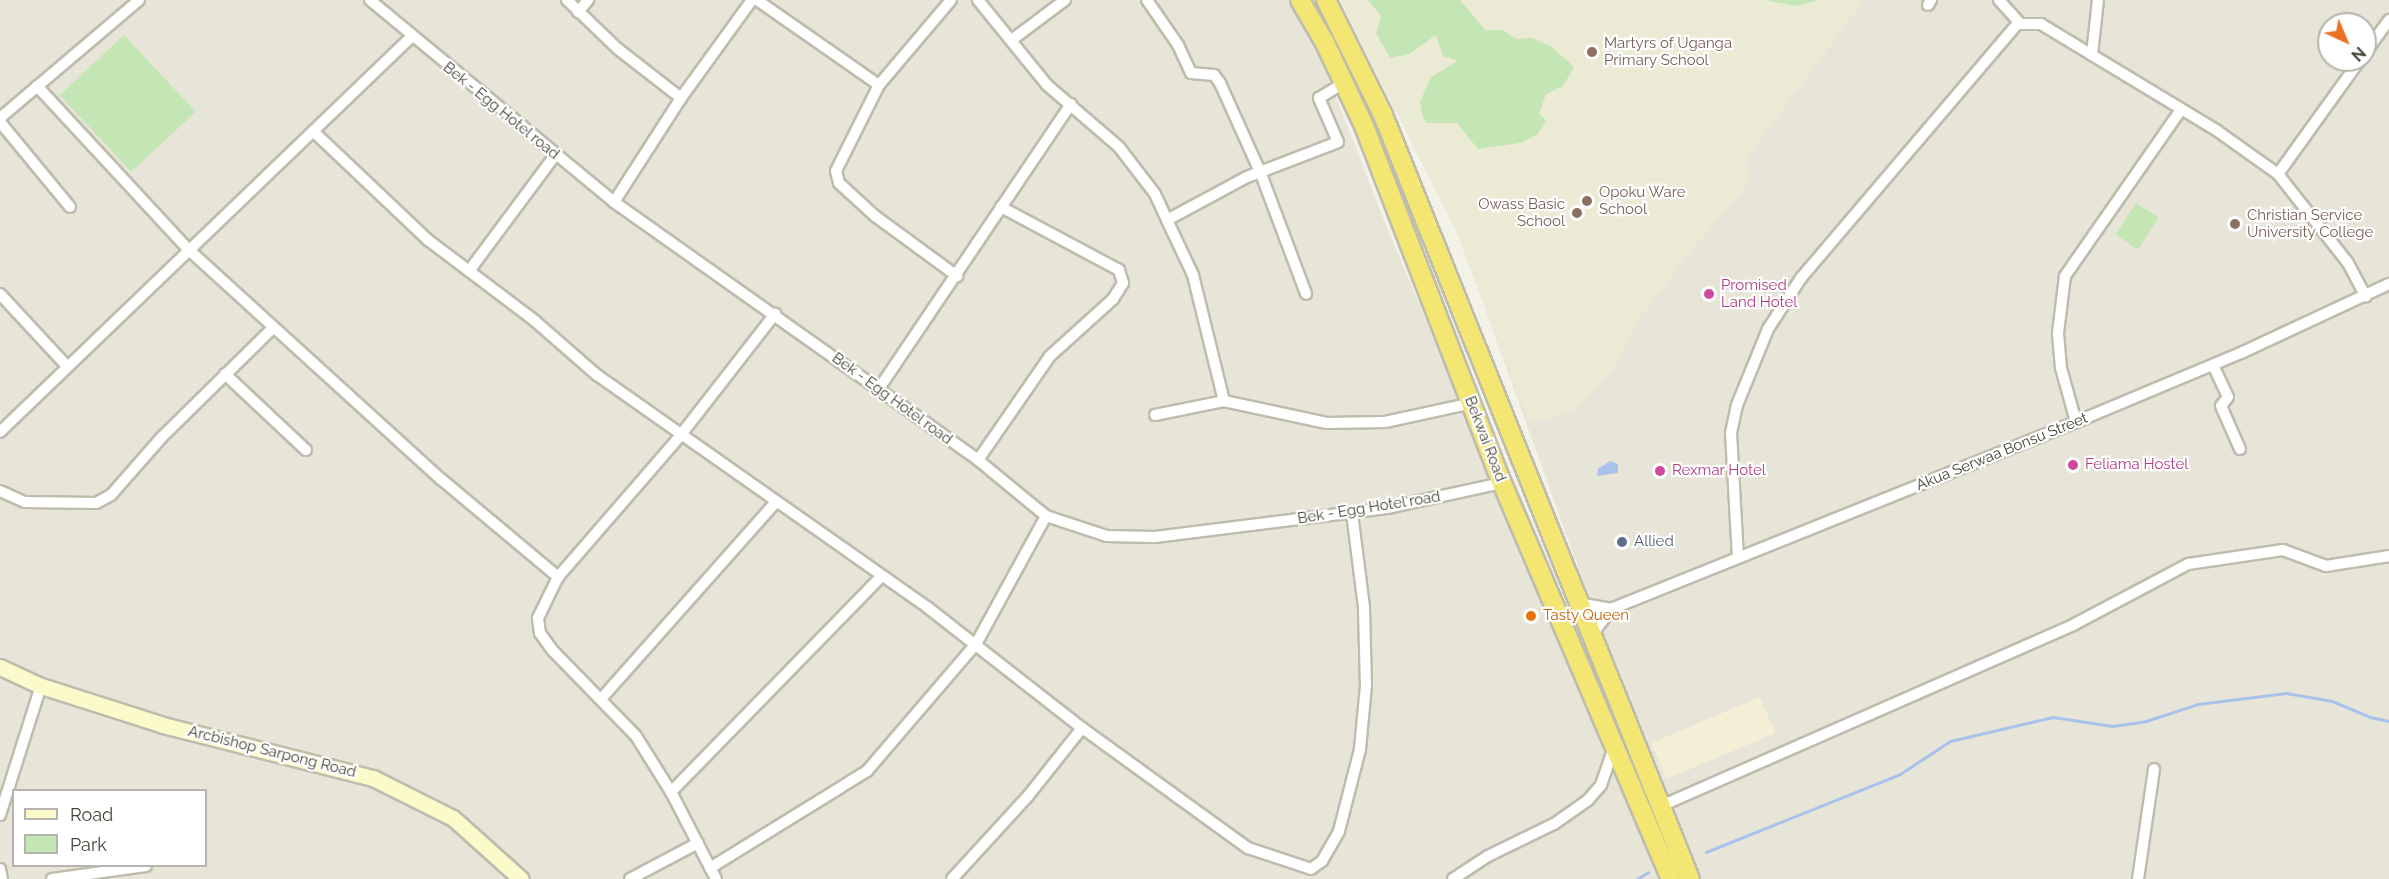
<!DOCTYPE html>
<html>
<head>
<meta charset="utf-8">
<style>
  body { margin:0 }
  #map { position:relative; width:2389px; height:879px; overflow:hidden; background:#f3f2e9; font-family:Raleway,sans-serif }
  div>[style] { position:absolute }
  .residential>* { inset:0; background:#e7e5d7 }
  .commercial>* { inset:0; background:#f4eed6; transform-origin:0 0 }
  .education>* { inset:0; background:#ebead4 }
  .green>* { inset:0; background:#c4e5b4; transform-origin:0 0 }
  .water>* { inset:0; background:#a9c2ec }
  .stream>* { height:3px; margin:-1.5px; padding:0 1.5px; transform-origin:1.5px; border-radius:1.5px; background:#a9c2ec }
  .roads { filter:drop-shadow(2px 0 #bebcac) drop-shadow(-2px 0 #bebcac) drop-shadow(0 2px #bebcac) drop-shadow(0 -2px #bebcac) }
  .street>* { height:10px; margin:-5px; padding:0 5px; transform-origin:5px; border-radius:5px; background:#fff }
  .secondary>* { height:15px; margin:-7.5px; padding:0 7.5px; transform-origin:7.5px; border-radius:7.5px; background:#fbfacb }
  .highway>* { height:18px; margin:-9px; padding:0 9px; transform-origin:9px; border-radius:9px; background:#f4e673 }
  .dots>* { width:16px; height:16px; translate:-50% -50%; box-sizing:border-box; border:3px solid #fff; border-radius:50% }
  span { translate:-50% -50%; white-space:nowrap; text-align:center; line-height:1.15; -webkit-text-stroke:4.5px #fff; paint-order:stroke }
  .education-label { font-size:15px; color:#785e54 }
  .left { translate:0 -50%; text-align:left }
  .right { translate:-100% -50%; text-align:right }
  .street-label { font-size:15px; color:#464438 }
  .hotel-label { font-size:15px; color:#b23c85 }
  .service-label { font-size:15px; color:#4e5e75 }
  .food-label { font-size:15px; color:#c56008 }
  .legend { position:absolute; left:12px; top:789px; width:195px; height:78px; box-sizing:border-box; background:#fff; border:2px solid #b5b4af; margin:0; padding:8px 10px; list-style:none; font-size:18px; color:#464438 }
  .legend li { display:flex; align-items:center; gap:12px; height:30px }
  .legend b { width:30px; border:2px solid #b5b4af }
  .north { position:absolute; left:2317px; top:12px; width:60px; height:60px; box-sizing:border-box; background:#fff; border:2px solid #b5b4af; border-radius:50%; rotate:136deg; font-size:16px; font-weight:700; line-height:24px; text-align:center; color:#464438 }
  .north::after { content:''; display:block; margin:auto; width:21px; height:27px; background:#ec7127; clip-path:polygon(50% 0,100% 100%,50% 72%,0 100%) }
</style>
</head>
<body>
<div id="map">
  <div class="residential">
    <i style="clip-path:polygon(evenodd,0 0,1290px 0,1314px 41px,1389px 233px,1666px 879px,0 879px,0 0,14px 790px,206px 790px,206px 866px,14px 866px,14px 790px)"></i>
    <i style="clip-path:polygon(evenodd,1346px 0,2389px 0,2389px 879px,1700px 879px,1603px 637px,1438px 177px,1346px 0,2329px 24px,2365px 24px,2365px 60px,2329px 60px,2329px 24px)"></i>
  </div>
  <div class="commercial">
    <i style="left:1760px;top:697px;width:39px;height:118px;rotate:67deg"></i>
  </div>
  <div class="education">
    <i style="clip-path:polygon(1340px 0,1864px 0,1758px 142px,1746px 163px,1750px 177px,1744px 190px,1688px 254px,1641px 316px,1613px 369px,1575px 411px,1529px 423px,1456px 231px)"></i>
  </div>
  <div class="green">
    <i style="clip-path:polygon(1368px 0,1460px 0,1485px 30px,1502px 30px,1517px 39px,1532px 38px,1552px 47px,1574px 67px,1563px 86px,1546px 94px,1539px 114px,1546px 120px,1538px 134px,1520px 143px,1478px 149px,1457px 123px,1427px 123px,1422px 115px,1420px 102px,1431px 77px,1458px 61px,1443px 56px,1436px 35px,1409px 54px,1390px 58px,1376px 33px,1381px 16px)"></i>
    <i style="clip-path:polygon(1765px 0,1818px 0,1796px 6px)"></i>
    <i style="left:124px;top:35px;width:105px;height:88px;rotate:47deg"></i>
    <i style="left:2136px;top:203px;width:27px;height:38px;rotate:33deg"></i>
  </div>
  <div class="water">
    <i style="clip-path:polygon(1610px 461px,1618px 464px,1618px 473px,1597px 476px,1598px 469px)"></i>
  </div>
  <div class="stream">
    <i style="left:1706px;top:852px;width:209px;rotate:-21.9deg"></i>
    <i style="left:1900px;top:774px;width:60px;rotate:-33.4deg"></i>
    <i style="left:1950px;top:741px;width:106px;rotate:-13.1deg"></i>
    <i style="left:2053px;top:717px;width:60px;rotate:8.7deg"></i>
    <i style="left:2112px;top:726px;width:34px;rotate:-8deg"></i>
    <i style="left:2146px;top:721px;width:55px;rotate:-18.1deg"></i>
    <i style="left:2198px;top:704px;width:89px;rotate:-7.1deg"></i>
    <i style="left:2286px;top:693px;width:47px;rotate:9.9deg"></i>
    <i style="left:2332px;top:701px;width:41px;rotate:22.8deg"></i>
    <i style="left:2370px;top:717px;width:19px;rotate:12deg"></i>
    <i style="left:1637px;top:879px;width:13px;rotate:-32deg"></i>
  </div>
  <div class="roads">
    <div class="street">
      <i style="left:370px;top:0;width:317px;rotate:39.6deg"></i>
      <i style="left:614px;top:202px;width:446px;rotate:35.3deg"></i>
      <i style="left:978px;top:460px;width:88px;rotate:39.5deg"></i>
      <i style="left:1046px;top:516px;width:64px;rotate:18.2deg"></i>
      <i style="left:1107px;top:536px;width:48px;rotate:1.2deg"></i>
      <i style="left:1155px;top:537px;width:234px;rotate:-7.1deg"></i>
      <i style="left:1387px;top:508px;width:118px;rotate:-12.3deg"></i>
      <i style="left:567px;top:0;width:71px;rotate:43.9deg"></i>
      <i style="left:618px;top:49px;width:80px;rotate:37.9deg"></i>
      <i style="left:757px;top:0;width:149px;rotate:34.9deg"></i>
      <i style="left:951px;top:0;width:111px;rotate:130.3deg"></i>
      <i style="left:879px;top:85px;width:96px;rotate:116.6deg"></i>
      <i style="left:836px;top:171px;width:12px;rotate:76deg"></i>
      <i style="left:839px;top:183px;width:49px;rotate:42.5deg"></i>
      <i style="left:875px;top:216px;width:102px;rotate:36.2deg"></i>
      <i style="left:978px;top:0;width:109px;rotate:50.9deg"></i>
      <i style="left:1047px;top:85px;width:95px;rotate:40.7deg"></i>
      <i style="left:1119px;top:147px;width:59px;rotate:52.5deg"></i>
      <i style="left:1155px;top:194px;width:29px;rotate:65deg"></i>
      <i style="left:1167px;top:220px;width:91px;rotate:-28.3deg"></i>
      <i style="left:1247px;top:177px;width:97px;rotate:-21deg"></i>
      <i style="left:1338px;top:142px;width:48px;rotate:-113.4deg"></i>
      <i style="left:1319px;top:98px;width:29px;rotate:-31deg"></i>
      <i style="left:1147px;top:0;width:55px;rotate:55.4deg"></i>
      <i style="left:1178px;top:45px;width:31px;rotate:65deg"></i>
      <i style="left:1191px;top:73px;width:23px;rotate:5deg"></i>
      <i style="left:1214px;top:75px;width:10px;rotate:53deg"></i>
      <i style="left:1220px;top:83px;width:100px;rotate:65.7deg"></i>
      <i style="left:1261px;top:174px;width:128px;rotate:69.4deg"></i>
      <i style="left:1999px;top:0;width:31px;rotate:48deg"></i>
      <i style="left:1928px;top:5px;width:6px;rotate:-59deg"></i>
      <i style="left:578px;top:12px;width:16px;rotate:-50deg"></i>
      <i style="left:1013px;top:39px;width:65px;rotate:-36.9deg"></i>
      <i style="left:2365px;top:53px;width:41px;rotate:-54deg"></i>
      <i style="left:2092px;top:55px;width:55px;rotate:-83.8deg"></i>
      <i style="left:37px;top:86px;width:224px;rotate:47.2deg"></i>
      <i style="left:189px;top:250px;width:341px;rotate:42.3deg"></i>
      <i style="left:441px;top:479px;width:153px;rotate:39.9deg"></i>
      <i style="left:0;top:118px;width:182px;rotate:-40.3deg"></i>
      <i style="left:0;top:122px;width:110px;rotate:50.5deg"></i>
      <i style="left:313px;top:131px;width:158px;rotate:43.5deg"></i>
      <i style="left:428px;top:240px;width:134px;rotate:37.1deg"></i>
      <i style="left:535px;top:321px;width:82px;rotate:41.1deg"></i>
      <i style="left:597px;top:375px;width:403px;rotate:35.1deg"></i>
      <i style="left:927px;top:607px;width:197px;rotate:38deg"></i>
      <i style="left:1082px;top:728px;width:205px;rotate:35.9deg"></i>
      <i style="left:1248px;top:848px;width:66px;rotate:18.4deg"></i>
      <i style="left:1311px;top:869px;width:14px;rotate:-36deg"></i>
      <i style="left:1322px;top:861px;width:34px;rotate:-60deg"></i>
      <i style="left:1339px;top:831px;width:85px;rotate:-75.6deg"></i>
      <i style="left:1360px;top:749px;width:63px;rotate:-84.6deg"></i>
      <i style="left:1366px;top:686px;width:79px;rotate:-91.5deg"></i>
      <i style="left:1364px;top:607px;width:95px;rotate:-97.3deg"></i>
      <i style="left:2278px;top:174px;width:140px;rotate:-54.3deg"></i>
      <i style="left:614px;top:202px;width:124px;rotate:-57.2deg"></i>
      <i style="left:681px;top:98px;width:121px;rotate:-54.1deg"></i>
      <i style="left:1167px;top:220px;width:61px;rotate:64.7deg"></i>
      <i style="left:1193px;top:275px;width:130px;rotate:76.2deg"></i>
      <i style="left:469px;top:271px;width:144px;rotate:-53.4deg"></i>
      <i style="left:0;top:294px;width:98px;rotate:47.1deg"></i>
      <i style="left:2213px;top:365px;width:35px;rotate:65deg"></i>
      <i style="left:2228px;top:397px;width:11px;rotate:128deg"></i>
      <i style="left:2221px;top:406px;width:47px;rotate:66.2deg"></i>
      <i style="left:225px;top:374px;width:111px;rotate:43.2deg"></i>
      <i style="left:878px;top:390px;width:345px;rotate:-56deg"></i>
      <i style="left:1155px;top:415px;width:70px;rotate:-11.5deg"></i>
      <i style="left:1224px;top:401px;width:105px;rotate:12.1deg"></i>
      <i style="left:1327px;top:423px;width:58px;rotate:-1deg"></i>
      <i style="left:1385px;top:422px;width:89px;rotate:-12.3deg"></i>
      <i style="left:2076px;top:422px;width:56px;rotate:-105.5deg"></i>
      <i style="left:2061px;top:368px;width:35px;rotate:-95deg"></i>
      <i style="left:2058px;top:333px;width:57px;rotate:-83deg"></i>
      <i style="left:2065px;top:276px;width:203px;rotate:-55.1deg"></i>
      <i style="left:0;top:432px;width:570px;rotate:-43.86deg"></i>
      <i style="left:978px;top:460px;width:126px;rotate:-55.3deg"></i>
      <i style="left:1050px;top:356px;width:85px;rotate:-42.1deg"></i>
      <i style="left:1113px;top:299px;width:19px;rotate:-58deg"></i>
      <i style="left:1123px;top:283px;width:14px;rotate:-107deg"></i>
      <i style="left:1119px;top:270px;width:134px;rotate:-151.9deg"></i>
      <i style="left:0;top:491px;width:27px;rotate:24deg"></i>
      <i style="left:25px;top:502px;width:71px;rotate:0.8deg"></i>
      <i style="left:96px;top:503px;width:17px;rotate:-28deg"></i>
      <i style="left:111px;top:495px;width:77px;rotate:-48.7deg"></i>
      <i style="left:162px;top:437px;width:156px;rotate:-44.5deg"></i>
      <i style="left:1738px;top:558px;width:125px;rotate:-93.2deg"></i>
      <i style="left:1731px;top:433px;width:29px;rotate:-78deg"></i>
      <i style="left:1737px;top:405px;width:82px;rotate:-67.8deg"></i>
      <i style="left:1768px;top:329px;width:61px;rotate:-57.1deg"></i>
      <i style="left:1801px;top:278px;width:333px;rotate:-49.6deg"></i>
      <i style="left:2017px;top:24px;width:24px"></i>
      <i style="left:2041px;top:24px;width:205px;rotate:31.2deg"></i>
      <i style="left:2216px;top:130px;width:76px;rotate:35.4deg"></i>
      <i style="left:2278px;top:174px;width:113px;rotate:51.8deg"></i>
      <i style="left:2348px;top:263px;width:38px;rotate:62deg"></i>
      <i style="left:1578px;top:603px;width:34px;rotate:10deg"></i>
      <i style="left:1611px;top:609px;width:501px;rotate:-21.91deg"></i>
      <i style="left:2076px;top:422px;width:181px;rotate:-22.7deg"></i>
      <i style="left:2243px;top:352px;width:161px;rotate:-25deg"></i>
      <i style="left:1591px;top:636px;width:34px;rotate:-53deg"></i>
      <i style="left:601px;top:699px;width:264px;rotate:-48.4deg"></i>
      <i style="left:671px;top:792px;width:302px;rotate:-45.7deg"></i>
      <i style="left:1661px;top:806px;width:450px;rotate:-23.7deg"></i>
      <i style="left:2073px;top:625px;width:130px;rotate:-27.9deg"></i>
      <i style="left:2188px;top:564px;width:96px;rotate:-8.4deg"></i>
      <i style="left:2283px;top:550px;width:46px;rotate:20.4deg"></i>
      <i style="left:2326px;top:566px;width:64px;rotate:-9deg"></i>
      <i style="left:0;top:815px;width:135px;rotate:-72.4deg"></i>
      <i style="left:710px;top:868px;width:185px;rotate:-31.7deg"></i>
      <i style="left:867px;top:771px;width:167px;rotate:-49.4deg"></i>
      <i style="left:976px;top:644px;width:146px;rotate:-61.3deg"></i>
      <i style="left:0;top:869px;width:10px;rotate:79deg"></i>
      <i style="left:52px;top:879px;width:95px;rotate:-7.9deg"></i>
      <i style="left:630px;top:879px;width:77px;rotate:-27.9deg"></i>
      <i style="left:716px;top:879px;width:98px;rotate:-117.3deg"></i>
      <i style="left:671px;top:792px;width:66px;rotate:-122deg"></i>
      <i style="left:636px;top:736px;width:119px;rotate:-134.3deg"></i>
      <i style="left:553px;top:651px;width:22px;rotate:-126deg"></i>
      <i style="left:540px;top:633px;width:15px;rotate:-98deg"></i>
      <i style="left:538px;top:618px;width:46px;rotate:-64deg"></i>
      <i style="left:558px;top:577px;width:186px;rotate:-49.1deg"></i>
      <i style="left:680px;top:436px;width:155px;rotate:-52.1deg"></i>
      <i style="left:952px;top:879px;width:113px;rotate:-47.5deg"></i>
      <i style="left:1028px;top:796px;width:87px;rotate:-51.5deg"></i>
      <i style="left:1453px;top:879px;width:42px;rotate:-33.3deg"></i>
      <i style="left:1488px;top:856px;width:73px;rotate:-25.9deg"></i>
      <i style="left:1554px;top:824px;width:42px;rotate:-35.2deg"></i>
      <i style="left:1588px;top:800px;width:20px;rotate:-49deg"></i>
      <i style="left:1601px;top:785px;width:39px;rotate:-71deg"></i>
      <i style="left:2138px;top:879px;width:111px;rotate:-81.7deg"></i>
    </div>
    <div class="secondary">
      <i style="left:0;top:667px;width:45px;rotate:24.9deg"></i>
      <i style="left:41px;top:686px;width:128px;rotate:17.7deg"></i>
      <i style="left:163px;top:725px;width:217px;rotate:14.2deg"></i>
      <i style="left:373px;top:778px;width:89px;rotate:26.6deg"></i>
      <i style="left:453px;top:818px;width:91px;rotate:41.9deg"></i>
    </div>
    <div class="highway">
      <i style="left:1300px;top:0;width:50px;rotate:59.8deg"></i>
      <i style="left:1325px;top:43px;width:92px;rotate:64.8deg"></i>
      <i style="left:1364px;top:126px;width:383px;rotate:68.9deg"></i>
      <i style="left:1502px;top:483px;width:431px;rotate:66.9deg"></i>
      <i style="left:1326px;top:0;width:128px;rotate:63.6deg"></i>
      <i style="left:1383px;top:115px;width:823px;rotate:68.11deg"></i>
    </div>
  </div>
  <div class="dots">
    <i style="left:1592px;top:52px;background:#8d6e63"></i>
    <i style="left:1587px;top:201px;background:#8d6e63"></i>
    <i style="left:1577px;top:213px;background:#8d6e63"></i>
    <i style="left:2235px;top:224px;background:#8d6e63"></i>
    <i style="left:1709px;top:294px;background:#d1479c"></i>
    <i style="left:2073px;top:465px;background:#d1479c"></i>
    <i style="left:1660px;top:471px;background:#d1479c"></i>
    <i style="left:1622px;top:542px;background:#5c6f8a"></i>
    <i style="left:1531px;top:616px;background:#e8710a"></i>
  </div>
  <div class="education-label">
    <span class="left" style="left:1604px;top:52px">Martyrs of Uganga<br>Primary School</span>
    <span class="left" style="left:1599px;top:201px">Opoku Ware<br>School</span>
    <span class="right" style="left:1565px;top:213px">Owass Basic<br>School</span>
    <span class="left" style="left:2247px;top:224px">Christian Service<br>University College</span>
  </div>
  <div class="street-label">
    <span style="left:501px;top:111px;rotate:39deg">Bek - Egg Hotel road</span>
    <span style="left:892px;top:399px;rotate:36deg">Bek - Egg Hotel road</span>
    <span style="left:1485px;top:439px;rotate:69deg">Bekwai Road</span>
    <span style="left:2002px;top:452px;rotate:-22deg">Akua Serwaa Bonsu Street</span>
    <span style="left:1369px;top:508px;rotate:-9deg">Bek - Egg Hotel road</span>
    <span style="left:272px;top:752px;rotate:14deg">Arcbishop Sarpong Road</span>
  </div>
  <div class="hotel-label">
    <span class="left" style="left:1721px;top:294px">Promised<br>Land Hotel</span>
    <span class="left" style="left:2085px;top:465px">Feliama Hostel</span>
    <span class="left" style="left:1672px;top:471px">Rexmar Hotel</span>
  </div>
  <div class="service-label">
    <span class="left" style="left:1634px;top:542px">Allied</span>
  </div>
  <div class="food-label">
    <span class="left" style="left:1543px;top:616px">Tasty Queen</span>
  </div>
  <ul class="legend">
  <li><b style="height:8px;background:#fbfacb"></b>Road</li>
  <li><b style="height:16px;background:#c4e5b4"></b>Park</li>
  </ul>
  <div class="north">N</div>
</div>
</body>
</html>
